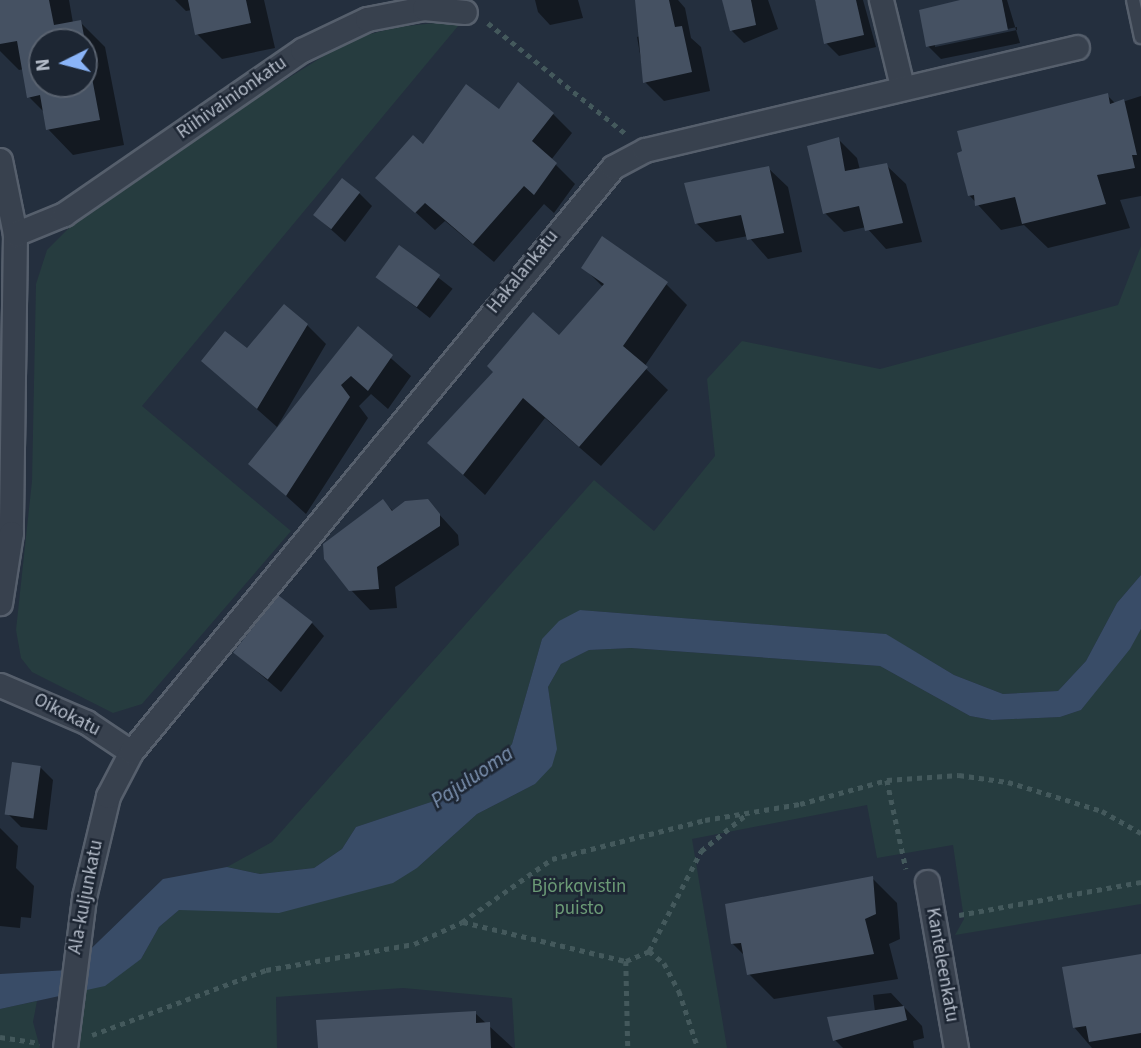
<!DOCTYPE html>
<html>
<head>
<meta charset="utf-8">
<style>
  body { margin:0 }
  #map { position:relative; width:1141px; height:1048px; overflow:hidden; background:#242f3e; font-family:"Source Sans 3",sans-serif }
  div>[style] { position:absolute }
  .green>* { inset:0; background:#263c3f }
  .water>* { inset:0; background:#394c67 }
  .shadow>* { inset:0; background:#0007; transform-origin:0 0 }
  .building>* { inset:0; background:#455162; transform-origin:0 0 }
  .path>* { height:4.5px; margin-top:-2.25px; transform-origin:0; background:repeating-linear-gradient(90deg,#44595c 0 5px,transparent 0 10px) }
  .roads { filter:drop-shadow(2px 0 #565f6c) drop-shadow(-2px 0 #565f6c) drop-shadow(0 2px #565f6c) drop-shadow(0 -2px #565f6c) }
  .lane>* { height:12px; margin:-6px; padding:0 6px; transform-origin:6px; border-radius:6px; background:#38414e }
  .street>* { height:23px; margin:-11.5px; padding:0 11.5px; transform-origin:11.5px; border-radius:11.5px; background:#38414e }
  span { translate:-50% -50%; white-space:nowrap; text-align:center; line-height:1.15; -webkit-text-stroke:5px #1d2633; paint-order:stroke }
  .street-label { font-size:19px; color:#b4bcc9 }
  .park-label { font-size:19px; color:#6b9a76 }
  .water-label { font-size:21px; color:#7c92b1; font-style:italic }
  .north { position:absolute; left:28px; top:28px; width:70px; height:70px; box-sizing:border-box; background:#1d2633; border:2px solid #59626f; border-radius:50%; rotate:264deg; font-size:19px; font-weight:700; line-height:28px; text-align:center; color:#b4bcc9 }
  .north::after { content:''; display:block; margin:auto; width:24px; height:32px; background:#8ab4f8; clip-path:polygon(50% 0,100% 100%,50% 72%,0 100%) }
</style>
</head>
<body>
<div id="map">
  <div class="green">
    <i style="clip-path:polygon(463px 20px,142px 406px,291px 531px,142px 704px,113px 713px,32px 672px,21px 658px,16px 630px,32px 481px,36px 284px,47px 250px,71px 226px,237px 110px,351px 39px,398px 27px)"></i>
    <i style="clip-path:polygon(1141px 246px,1141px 575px,1117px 603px,1086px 661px,1058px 691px,1003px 694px,954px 675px,885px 634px,580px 610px,542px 639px,512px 744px,492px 769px,464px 777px,443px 798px,356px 827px,342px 849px,314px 868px,260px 874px,227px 867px,272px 842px,594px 480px,654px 531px,715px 456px,707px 379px,742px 341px,880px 369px,1118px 305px)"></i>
    <i style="clip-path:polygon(1141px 629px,1141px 904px,955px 935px,964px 919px,953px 845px,877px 858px,867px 805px,692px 839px,727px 1048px,515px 1048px,512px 998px,403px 988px,276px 997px,277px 1048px,77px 1048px,77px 995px,141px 959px,159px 927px,179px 910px,207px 910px,417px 868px,477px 814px,535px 784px,553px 724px,548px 687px,561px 664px,589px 650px,631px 648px,880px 666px,970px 716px,992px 720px,1060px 717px,1081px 710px)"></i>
    <i style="clip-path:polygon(37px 1001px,33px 1022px,40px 1048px,0 1048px,0 1009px)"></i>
  </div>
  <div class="water">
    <i style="clip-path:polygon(1141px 575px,1141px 629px,1130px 649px,1081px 710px,1060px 717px,992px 720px,970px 716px,880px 666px,631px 648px,589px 650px,561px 664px,548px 687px,557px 749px,552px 766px,535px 784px,477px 814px,417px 868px,393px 883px,279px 913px,179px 910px,159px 927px,141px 959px,105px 986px,0 1009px,0 974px,69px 970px,163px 879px,227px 867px,260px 874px,314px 868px,342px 849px,356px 827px,443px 798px,464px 777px,492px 769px,512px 744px,542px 639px,559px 621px,580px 610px,886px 634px,954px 675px,1003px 694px,1058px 691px,1086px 661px,1117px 603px)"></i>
  </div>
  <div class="shadow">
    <i style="clip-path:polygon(evenodd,0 0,69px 0,73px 23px,80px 22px,105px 47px,124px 145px,73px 155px,48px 129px,45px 113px,29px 97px,24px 69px,19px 70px,0 51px,0 0,42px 42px,84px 42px,84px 84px,42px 84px,42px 42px)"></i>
    <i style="clip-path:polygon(175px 0,264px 0,275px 48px,222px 59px,197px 34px,191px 10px,186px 11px)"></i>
    <i style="clip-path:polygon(535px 0,578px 0,583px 18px,550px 25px,538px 12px)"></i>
    <i style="clip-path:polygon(637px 0,678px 0,685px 8px,691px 38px,701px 47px,710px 91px,664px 101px,645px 82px,637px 37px,644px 35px)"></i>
    <i style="clip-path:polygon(724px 0,768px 0,778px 29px,744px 43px,732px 31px)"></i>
    <i style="clip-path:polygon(815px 0,863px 0,876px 47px,839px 56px,826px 43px)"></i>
    <i style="clip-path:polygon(evenodd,967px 0,1007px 0,1020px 43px,941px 59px,928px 46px,967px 0,1017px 27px,1017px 30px,935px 47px,935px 44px,1017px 27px)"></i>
    <i style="clip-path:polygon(1107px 95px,1116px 104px,1141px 96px,1141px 196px,1120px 200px,1130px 228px,1048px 248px,1024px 225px,1001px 230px,969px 195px)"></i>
    <i style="clip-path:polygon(500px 112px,553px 114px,572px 133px,551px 160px,575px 184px,554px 213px,544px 204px,494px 262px,445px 221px,435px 230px,378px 178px,423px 146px)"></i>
    <i style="clip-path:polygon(838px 139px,857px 158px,860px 170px,886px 165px,906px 184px,922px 242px,886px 249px,866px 227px,844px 232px,825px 213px)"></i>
    <i style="clip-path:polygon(768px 168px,788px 187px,802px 252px,768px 259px,748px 236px,716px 242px,696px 223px)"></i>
    <i style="clip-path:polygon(359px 193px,372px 206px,345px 242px,317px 217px)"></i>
    <i style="left:399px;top:247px;width:68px;height:37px;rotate:38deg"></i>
    <i style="clip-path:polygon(583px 267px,666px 284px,687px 305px,644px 367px,668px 390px,601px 466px,545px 418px,485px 495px,429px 443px,559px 337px,603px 287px)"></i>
    <i style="clip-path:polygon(307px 325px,326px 344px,277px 427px,203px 361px,248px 351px)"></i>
    <i style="clip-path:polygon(358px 329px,411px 376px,388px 409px,371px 394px,359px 406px,368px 418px,306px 514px,251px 464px)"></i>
    <i style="clip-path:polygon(383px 501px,394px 512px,427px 501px,458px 535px,459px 545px,395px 587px,397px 608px,370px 610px,351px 590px)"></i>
    <i style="clip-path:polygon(312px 623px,324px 636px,281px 692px,234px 652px)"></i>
    <i style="clip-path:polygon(40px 767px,53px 780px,47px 830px,21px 827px,8px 814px)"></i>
    <i style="clip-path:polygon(0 828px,18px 846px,16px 868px,34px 886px,31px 918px,21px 917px,20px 928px,0 926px)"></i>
    <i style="clip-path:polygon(872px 878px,897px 903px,900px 939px,889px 944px,898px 979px,774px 999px,749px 974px,745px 956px,732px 943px)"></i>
    <i style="clip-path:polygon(1141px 956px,1141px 1048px,1092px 1048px,1074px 1027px)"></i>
    <i style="clip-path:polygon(891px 993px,922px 1026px,924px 1038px,913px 1041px,914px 1048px,843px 1048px,835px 1040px,875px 1012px,873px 995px)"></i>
    <i style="clip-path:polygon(475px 1013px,513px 1048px,320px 1048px)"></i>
  </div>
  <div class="building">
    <i style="clip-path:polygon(evenodd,0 0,49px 0,54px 25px,81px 20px,100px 120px,46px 130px,40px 95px,27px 98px,17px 41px,0 44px,0 0,42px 42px,84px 42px,84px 84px,42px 84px,42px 42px)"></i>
    <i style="clip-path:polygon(188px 0,246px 0,251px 23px,195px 35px)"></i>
    <i style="clip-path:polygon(635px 0,669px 0,675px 27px,682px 26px,692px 72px,643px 83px)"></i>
    <i style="clip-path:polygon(722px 0,751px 0,756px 25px,730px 31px)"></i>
    <i style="clip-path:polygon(815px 0,856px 0,864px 35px,824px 44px)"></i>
    <i style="clip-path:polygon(960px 0,1002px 0,1008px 30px,926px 47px,919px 10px)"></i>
    <i style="clip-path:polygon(518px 82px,554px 113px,532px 141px,557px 163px,534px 195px,524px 186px,473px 244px,425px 203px,415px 213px,375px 178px,413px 135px,423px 144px,466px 84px,499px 109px)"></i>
    <i style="clip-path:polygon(1108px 93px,1110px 104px,1124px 99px,1137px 155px,1132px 155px,1135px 168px,1097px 175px,1106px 204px,1022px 224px,1015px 197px,975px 206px,974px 195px,968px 196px,957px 153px,962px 151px,957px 131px)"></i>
    <i style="clip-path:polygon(839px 137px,845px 171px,887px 163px,903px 223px,865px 231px,859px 206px,823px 214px,807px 146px)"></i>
    <i style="clip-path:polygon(769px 166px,784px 233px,747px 240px,741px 215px,695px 224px,684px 183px)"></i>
    <i style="left:342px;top:178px;width:23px;height:47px;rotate:38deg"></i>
    <i style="clip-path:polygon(602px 236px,668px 282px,623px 346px,648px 367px,579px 447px,523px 398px,463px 475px,427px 443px,493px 372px,487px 366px,533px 312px,559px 335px,604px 284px,581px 268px)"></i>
    <i style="left:399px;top:245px;width:51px;height:40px;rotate:36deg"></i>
    <i style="clip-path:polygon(284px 304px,308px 324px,257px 409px,201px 361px,225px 331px,247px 348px)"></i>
    <i style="clip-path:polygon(358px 326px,393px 355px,368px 391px,351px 376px,341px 385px,350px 397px,286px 496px,248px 464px)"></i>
    <i style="clip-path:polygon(383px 499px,392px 511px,405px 501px,428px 499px,440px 514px,440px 526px,377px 567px,379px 589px,349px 591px,324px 559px,323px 544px)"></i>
    <i style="left:278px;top:595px;width:44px;height:73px;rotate:38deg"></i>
    <i style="left:12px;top:762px;width:29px;height:53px;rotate:8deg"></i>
    <i style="clip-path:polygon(873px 876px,876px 914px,865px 919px,874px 954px,747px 975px,741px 943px,731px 944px,725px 904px)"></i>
    <i style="clip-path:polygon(1141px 954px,1141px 1033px,1089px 1042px,1086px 1026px,1073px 1028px,1062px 967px)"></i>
    <i style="clip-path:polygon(904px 1006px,907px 1020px,833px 1041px,827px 1017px)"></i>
    <i style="clip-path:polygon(476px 1011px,476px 1023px,490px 1022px,491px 1048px,318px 1048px,316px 1020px)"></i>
  </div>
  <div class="path">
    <i style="left:488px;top:23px;width:177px;rotate:38.8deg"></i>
    <i style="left:887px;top:780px;width:91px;rotate:77.9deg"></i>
    <i style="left:959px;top:915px;width:185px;rotate:-10.3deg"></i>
    <i style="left:463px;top:922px;width:168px;rotate:13.5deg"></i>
    <i style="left:626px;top:961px;width:25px;rotate:-23deg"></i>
    <i style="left:649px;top:951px;width:113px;rotate:-62.5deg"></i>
    <i style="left:701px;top:851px;width:60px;rotate:-39deg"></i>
    <i style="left:649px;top:951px;width:19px;rotate:39deg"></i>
    <i style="left:664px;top:963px;width:32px;rotate:62deg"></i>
    <i style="left:679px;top:991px;width:60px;rotate:71.6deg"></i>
    <i style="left:626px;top:961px;width:87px;rotate:88.7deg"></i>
    <i style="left:92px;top:1035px;width:186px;rotate:-20.5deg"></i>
    <i style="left:266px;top:970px;width:150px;rotate:-10deg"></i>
    <i style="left:414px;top:944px;width:53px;rotate:-24.6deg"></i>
    <i style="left:462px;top:922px;width:110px;rotate:-35deg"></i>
    <i style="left:552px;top:859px;width:158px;rotate:-14.3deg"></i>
    <i style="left:705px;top:820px;width:96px;rotate:-9.6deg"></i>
    <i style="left:800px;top:804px;width:90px;rotate:-15.4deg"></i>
    <i style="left:887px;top:780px;width:72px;rotate:-4deg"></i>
    <i style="left:959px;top:775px;width:49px;rotate:8.1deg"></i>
    <i style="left:1008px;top:782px;width:98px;rotate:17.1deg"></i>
    <i style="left:1102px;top:811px;width:45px;rotate:29.4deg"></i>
    <i style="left:0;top:1037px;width:40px;rotate:8.5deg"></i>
  </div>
  <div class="roads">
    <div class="lane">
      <i style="left:1133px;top:0;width:38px;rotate:78deg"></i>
    </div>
    <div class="street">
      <i style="left:881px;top:0;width:89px;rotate:76.3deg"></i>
      <i style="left:0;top:160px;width:76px;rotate:78.5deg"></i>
      <i style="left:15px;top:234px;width:299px;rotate:90.8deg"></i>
      <i style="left:11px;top:533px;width:71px;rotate:98.9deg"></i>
      <i style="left:15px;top:234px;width:53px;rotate:-22.2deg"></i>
      <i style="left:64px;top:214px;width:289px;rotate:-34.6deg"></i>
      <i style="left:302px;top:50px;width:72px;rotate:-25.5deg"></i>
      <i style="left:367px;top:19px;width:58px;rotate:-10.9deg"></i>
      <i style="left:424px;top:8px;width:41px;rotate:5.6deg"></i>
      <i style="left:0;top:685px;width:94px;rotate:23.3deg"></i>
      <i style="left:86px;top:722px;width:54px;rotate:33.7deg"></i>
      <i style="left:927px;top:882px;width:169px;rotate:80.1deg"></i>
      <i style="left:65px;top:1048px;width:152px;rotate:-82.8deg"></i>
      <i style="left:84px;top:897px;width:104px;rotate:-76.6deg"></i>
      <i style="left:108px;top:796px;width:50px;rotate:-62.4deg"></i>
      <i style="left:131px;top:752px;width:758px;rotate:-50.51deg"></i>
      <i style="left:613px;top:167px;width:36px;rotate:-28deg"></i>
      <i style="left:645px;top:150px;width:444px;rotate:-13.4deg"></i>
    </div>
  </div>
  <div class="street-label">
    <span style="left:232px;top:98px;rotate:-35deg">Riihivainionkatu</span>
    <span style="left:523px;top:272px;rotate:-51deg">Hakalankatu</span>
    <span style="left:67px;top:715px;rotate:27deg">Oikokatu</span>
    <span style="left:86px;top:897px;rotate:-79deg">Ala-kuljunkatu</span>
    <span style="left:942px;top:965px;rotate:80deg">Kanteleenkatu</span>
  </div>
  <div class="park-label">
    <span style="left:579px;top:898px">Björkqvistin<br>puisto</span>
  </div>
  <div class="water-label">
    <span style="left:472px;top:777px;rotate:-34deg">Pajuluoma</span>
  </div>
  <div class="north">N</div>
</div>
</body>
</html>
